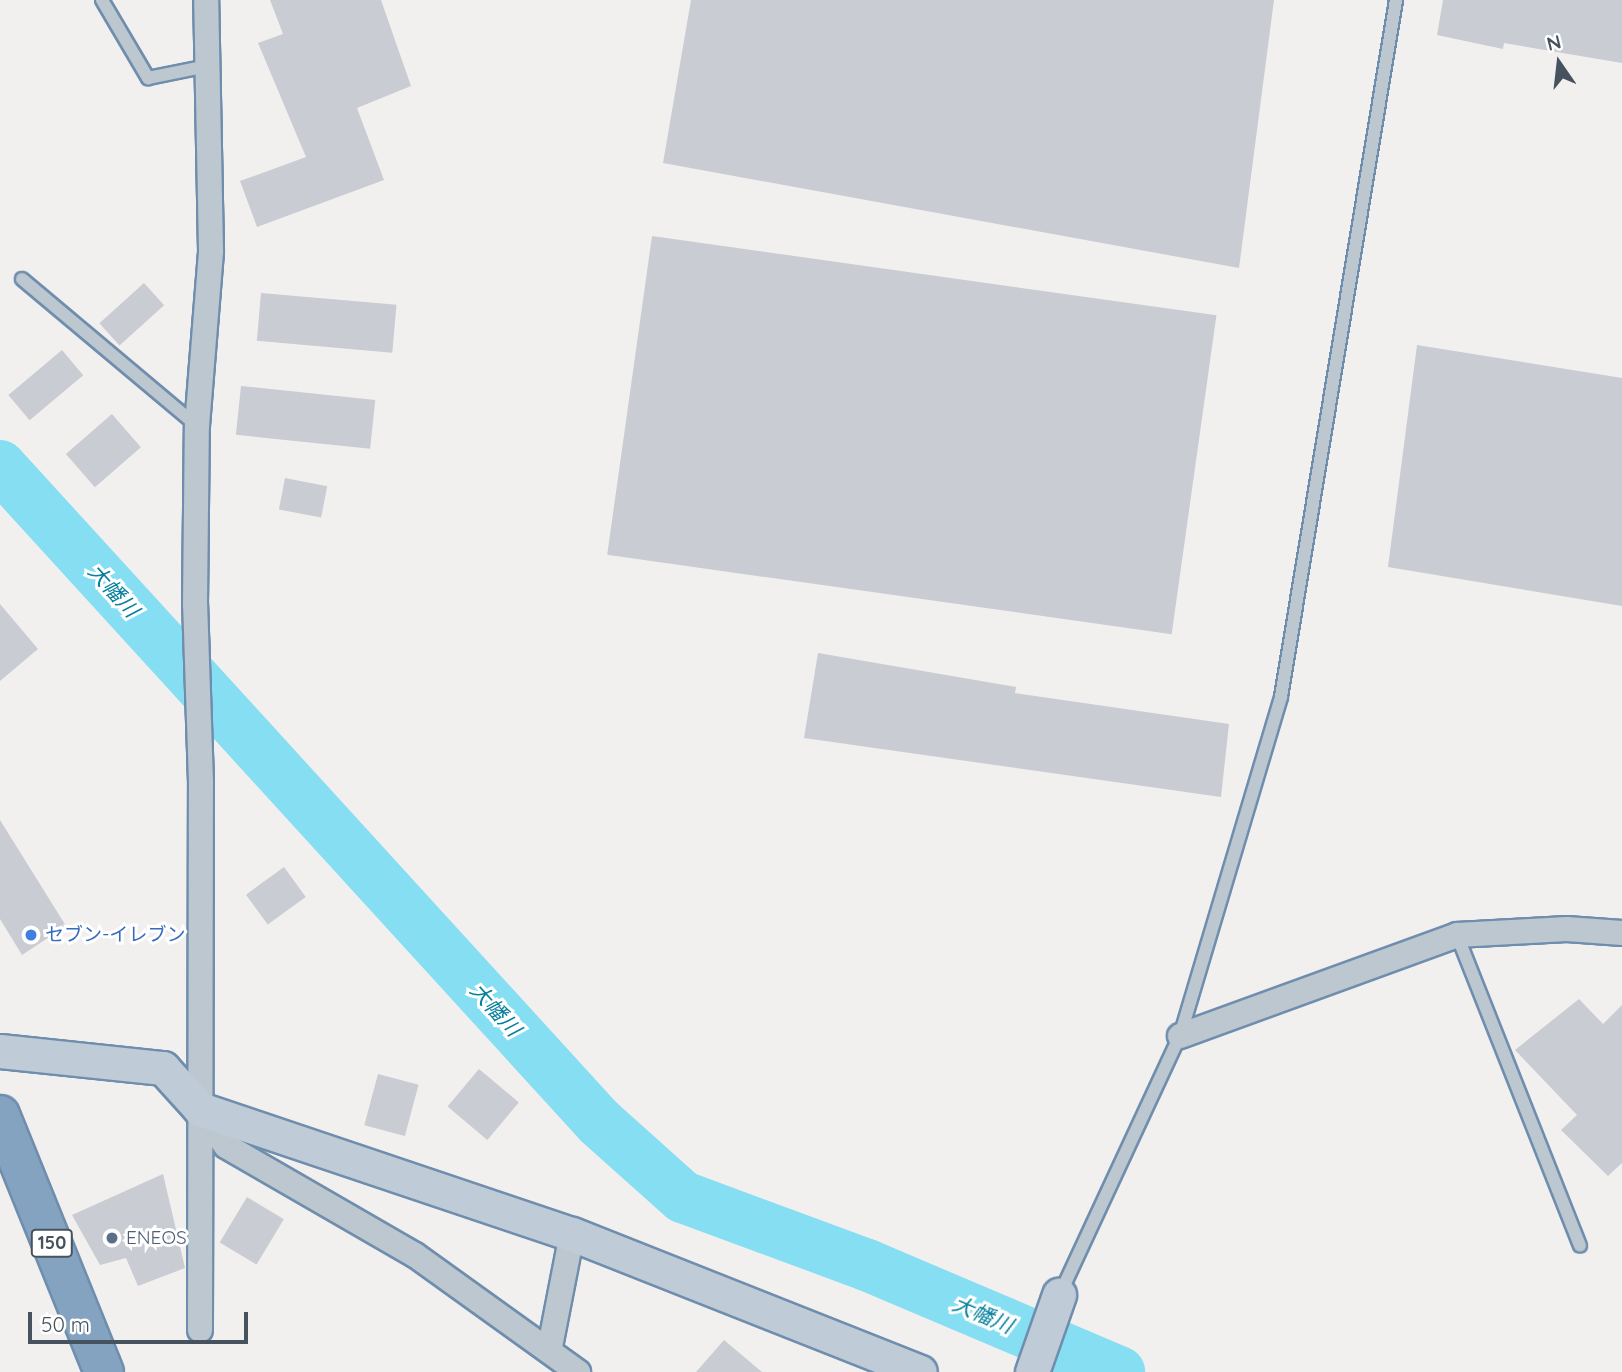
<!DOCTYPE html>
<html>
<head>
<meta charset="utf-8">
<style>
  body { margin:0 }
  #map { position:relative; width:1622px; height:1372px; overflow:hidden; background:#f2efef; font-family:Quicksand,"Noto Sans JP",sans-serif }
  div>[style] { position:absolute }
  .river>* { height:52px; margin:-26px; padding:0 26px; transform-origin:26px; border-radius:26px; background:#86def2 }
  .building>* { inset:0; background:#c9ccd2; transform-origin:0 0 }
  .roads { filter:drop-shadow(2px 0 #6f8ead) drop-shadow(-2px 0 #6f8ead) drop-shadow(0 2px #6f8ead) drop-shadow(0 -2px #6f8ead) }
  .lane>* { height:12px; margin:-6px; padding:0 6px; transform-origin:6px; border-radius:6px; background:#bcc7cf }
  .street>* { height:24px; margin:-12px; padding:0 12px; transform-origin:12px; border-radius:12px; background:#bcc7cf }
  .secondary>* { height:33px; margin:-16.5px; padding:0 16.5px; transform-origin:16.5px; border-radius:16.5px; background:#bfcbd7 }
  .highway>* { height:38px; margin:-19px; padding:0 19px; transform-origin:19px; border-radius:19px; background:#84a3c1 }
  .dots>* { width:19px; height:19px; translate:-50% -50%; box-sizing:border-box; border:4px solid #fff; border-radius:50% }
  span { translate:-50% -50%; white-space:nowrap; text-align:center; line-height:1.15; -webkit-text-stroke:6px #fff; paint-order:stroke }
  .shield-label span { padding:2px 5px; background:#fff; border:2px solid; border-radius:5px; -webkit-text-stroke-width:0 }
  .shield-label { font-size:18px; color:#46535e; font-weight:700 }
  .shop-label { font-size:19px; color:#366cbe }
  .left { translate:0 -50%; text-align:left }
  .service-label { font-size:19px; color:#4e5e75 }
  .water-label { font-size:21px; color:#05809c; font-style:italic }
  .north { position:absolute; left:1524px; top:28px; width:70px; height:70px; -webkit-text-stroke:5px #fff; paint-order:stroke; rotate:346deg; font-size:19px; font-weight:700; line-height:28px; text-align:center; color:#46535e }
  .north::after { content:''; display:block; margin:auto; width:24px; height:32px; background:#46535e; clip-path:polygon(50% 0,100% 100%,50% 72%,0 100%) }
  .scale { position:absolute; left:28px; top:1312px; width:220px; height:32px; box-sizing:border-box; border:4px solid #46535e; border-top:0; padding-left:9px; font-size:21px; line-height:24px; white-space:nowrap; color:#46535e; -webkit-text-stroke:5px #fff; paint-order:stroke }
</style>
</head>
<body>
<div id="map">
  <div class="river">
    <i style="left:0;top:466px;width:888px;rotate:47.6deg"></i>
    <i style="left:599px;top:1122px;width:113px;rotate:41.8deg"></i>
    <i style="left:683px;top:1197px;width:196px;rotate:20.3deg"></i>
    <i style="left:867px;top:1265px;width:274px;rotate:23deg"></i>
  </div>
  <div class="building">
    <i style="clip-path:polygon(270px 0,381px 0,411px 86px,357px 108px,384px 180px,257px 227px,240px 181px,306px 157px,258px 43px,283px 34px)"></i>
    <i style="clip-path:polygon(691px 0,1274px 0,1239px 268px,663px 163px)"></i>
    <i style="clip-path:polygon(1443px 0,1622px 0,1622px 63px,1504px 43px,1503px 49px,1437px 35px)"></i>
    <i style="left:652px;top:236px;width:570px;height:322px;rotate:8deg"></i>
    <i style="left:144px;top:283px;width:30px;height:60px;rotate:48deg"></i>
    <i style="left:261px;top:293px;width:136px;height:48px;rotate:5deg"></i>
    <i style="clip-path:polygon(1417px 345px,1622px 378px,1622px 606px,1388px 567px)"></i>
    <i style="left:62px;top:350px;width:33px;height:70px;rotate:50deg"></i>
    <i style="left:241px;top:386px;width:135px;height:49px;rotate:6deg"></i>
    <i style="left:112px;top:414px;width:44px;height:61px;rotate:49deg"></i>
    <i style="left:285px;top:478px;width:43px;height:32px;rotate:11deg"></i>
    <i style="clip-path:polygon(0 604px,38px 649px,0 681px)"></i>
    <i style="clip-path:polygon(818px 653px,1016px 687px,1015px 693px,1229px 724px,1221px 797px,804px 738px)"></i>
    <i style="clip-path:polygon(0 820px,66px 926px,22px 955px,0 919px)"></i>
    <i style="left:284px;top:867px;width:37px;height:47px;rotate:54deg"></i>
    <i style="clip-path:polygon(1579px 999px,1603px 1024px,1622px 1005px,1622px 1163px,1608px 1176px,1561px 1130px,1577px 1115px,1515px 1050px)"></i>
    <i style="left:479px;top:1069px;width:52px;height:49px;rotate:40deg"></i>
    <i style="left:378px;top:1074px;width:42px;height:53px;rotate:15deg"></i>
    <i style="clip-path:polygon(163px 1174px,185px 1268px,138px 1286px,126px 1258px,100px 1265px,72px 1215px)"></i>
    <i style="left:247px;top:1197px;width:43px;height:53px;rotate:31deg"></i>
    <i style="clip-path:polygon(724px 1340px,762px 1372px,696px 1372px)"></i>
  </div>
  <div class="roads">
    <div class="lane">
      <i style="left:102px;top:0;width:91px;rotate:59.5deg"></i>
      <i style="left:148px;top:78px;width:60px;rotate:-11.5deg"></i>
      <i style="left:22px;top:279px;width:227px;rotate:40deg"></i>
      <i style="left:1457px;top:935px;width:334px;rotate:68.4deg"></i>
      <i style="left:1060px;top:1294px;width:285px;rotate:-65.1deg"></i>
      <i style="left:1180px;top:1036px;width:354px;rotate:-73.4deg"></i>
      <i style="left:1281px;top:697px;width:706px;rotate:-80.63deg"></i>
    </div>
    <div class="street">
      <i style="left:1180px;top:1036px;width:295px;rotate:-20deg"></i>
      <i style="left:1457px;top:935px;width:110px;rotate:-3.1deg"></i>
      <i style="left:1567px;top:929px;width:55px;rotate:4.2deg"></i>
      <i style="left:200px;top:1109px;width:45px;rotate:54.9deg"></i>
      <i style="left:226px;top:1146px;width:218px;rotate:30deg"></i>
      <i style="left:415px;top:1255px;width:201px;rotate:35.7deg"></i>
      <i style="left:200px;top:1330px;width:548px;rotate:-89.9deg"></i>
      <i style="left:201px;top:782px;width:178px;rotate:-91.9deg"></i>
      <i style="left:195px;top:604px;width:178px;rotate:-89.4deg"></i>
      <i style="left:197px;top:426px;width:176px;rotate:-85.4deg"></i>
      <i style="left:211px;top:251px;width:251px;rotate:-91.1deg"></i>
      <i style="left:550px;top:1347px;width:115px;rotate:-79deg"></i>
    </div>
    <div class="secondary">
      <i style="left:0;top:1051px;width:164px;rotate:6deg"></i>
      <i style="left:163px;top:1068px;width:55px;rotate:47.9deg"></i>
      <i style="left:200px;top:1109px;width:392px;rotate:18.6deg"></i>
      <i style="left:572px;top:1234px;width:374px;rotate:21.6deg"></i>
      <i style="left:1032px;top:1372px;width:82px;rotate:-70.7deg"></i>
    </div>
    <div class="highway">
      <i style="left:0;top:1115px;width:277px;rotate:68deg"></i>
    </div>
  </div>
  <div class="dots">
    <i style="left:31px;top:935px;background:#3f7fe0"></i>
    <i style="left:112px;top:1238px;background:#5c6f8a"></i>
  </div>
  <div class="shield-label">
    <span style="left:52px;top:1243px">150</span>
  </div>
  <div class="shop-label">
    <span class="left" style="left:45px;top:935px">セブン-イレブン</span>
  </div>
  <div class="service-label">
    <span class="left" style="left:126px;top:1238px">ENEOS</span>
  </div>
  <div class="water-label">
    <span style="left:114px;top:590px;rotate:48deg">大幡川</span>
    <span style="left:496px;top:1009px;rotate:48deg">大幡川</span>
    <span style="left:983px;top:1314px;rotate:23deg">大幡川</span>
  </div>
  <div class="north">N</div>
  <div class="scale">50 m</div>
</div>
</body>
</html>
